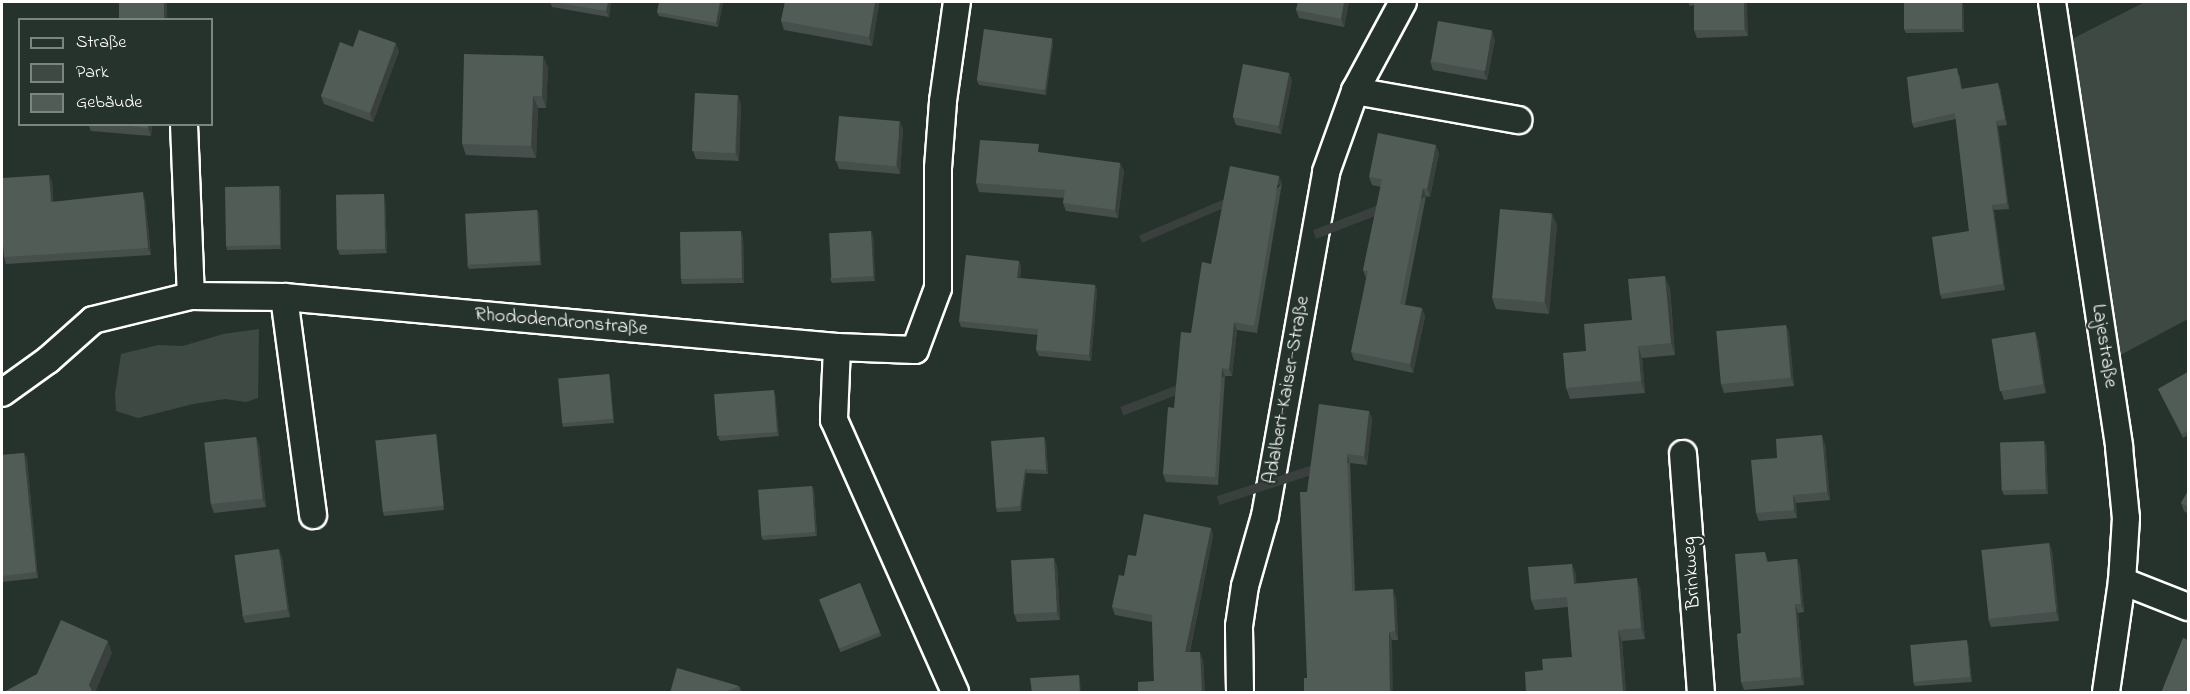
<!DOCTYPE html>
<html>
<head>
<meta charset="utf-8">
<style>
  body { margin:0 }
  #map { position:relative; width:2190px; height:694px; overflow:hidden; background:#26332d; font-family:"Indie Flower",sans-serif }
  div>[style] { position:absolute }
  .green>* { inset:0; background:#3e4944 }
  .roads { filter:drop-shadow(2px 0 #fff) drop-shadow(-2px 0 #fff) drop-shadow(0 2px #fff) drop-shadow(0 -2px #fff) }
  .minor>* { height:26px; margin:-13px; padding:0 13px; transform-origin:13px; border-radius:13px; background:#26332d }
  .wall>* { inset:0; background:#464f4b; transform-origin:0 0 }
  .shaded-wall>* { inset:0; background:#39403d; transform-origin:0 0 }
  .building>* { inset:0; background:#515c57; transform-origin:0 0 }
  span { translate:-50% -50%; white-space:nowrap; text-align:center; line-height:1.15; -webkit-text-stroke:4.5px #26332d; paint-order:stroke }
  .street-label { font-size:20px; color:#fff }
  .frame { position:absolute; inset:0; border:3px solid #fff; pointer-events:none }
  .legend { position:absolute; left:18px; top:18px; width:195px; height:108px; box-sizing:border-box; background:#26332d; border:2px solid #7d8581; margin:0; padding:8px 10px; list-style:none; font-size:18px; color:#fff }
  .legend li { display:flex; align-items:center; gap:12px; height:30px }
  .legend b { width:30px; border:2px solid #7d8581 }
</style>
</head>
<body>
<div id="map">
  <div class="green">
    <i style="clip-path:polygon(2145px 2px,2188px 2px,2188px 319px,2113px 359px,2072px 39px)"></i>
    <i style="clip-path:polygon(259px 329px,258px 398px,246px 402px,225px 399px,193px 404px,138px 418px,116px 411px,115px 393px,121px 354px,158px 345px,183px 346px,223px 334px)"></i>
  </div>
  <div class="roads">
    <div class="minor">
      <i style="left:2052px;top:2px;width:450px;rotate:81.4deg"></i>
      <i style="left:2119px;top:447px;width:71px;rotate:84.4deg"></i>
      <i style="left:2126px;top:518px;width:63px;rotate:93.6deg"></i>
      <i style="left:2122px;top:581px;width:112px;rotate:98.2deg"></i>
      <i style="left:1355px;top:91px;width:166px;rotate:10.1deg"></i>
      <i style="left:184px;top:124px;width:172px;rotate:87.7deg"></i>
      <i style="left:284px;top:297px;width:220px;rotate:82.4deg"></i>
      <i style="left:837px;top:347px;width:73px;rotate:92.4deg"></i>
      <i style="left:834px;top:420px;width:298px;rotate:66deg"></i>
      <i style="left:2px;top:393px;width:57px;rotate:-35.7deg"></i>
      <i style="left:48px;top:360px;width:60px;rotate:-41.6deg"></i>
      <i style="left:93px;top:320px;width:101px;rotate:-13.8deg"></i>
      <i style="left:191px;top:296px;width:93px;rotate:0.6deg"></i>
      <i style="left:284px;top:297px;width:555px;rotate:5.17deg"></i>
      <i style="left:837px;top:347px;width:78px;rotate:2.2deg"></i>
      <i style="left:915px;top:350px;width:66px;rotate:-69.6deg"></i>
      <i style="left:938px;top:288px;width:120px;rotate:-90deg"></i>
      <i style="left:938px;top:168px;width:67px;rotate:-85.7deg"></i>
      <i style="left:943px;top:101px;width:100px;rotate:-82deg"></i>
      <i style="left:1683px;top:454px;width:239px;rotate:85.7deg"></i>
      <i style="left:2122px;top:581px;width:71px;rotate:21.5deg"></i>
      <i style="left:1240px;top:692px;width:66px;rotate:-90.9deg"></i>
      <i style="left:1239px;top:626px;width:40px;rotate:-81.5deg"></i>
      <i style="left:1245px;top:586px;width:73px;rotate:-74.1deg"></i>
      <i style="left:1265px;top:516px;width:349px;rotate:-79.9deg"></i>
      <i style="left:1326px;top:172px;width:86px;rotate:-70.3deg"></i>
      <i style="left:1355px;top:91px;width:101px;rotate:-61.7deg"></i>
    </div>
  </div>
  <div class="wall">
    <i style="clip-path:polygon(550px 2px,611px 2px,609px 17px,552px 7px)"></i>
    <i style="clip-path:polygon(723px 2px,718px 27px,659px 16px,657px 12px)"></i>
    <i style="clip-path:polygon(785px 2px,879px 2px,879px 4px,872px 46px,784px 30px,781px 21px)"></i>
    <i style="clip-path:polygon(1298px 2px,1349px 2px,1344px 27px,1299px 18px,1296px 10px)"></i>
    <i style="clip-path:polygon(1688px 2px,1746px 2px,1748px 36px,1697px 38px,1694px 30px,1694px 5px,1690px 6px)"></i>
    <i style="clip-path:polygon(1963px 2px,1964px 32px,1906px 33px,1904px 29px)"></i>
    <i style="clip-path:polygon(1495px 40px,1487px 80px,1433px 70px,1430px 61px)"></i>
    <i style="clip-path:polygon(1053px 43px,1046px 95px,979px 85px,977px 81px)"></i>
    <i style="clip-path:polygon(353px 47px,399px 51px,373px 122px,324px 104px,321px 96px)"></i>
    <i style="clip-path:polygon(543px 56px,548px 68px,546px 108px,538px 108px,536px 158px,466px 155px,462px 144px)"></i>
    <i style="clip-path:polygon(1289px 73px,1292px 81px,1281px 134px,1236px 125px,1233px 117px)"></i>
    <i style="clip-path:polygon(1959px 74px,1962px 89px,2000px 88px,2007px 125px,1998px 126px,2009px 209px,1994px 210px,2005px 290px,1942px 299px,1940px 294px,1969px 231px,1956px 119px,1914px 128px,1912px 123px)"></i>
    <i style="clip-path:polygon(741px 104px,739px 161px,696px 159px,693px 151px)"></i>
    <i style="clip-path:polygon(88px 124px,152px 124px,151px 136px,91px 131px)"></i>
    <i style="clip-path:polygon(903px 129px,900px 174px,839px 169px,836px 161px)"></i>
    <i style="clip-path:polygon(1042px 153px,1120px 163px,1124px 171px,1118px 218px,1066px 211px,1063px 203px,1064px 198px,979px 192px,976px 183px)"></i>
    <i style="clip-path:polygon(1439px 153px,1430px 197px,1426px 196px,1405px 305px,1422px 308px,1425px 317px,1413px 373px,1354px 360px,1351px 352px,1366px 278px,1363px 270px,1381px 187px,1372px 185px,1369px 177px)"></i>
    <i style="clip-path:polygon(52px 181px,53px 202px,145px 199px,151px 255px,6px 264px,4px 257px)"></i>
    <i style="clip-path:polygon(1282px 183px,1257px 333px,1237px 330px,1232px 376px,1225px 376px,1218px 485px,1166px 482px,1163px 474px,1174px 408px,1211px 264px)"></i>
    <i style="clip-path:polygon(279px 186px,281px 191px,281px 249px,227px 250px,226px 245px)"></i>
    <i style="clip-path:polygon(385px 198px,387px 253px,340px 255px,338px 251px)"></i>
    <i style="clip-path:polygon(537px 210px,539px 214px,541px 265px,469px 269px,467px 265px)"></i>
    <i style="clip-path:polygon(1552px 214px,1557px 225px,1549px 314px,1496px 309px,1492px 298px)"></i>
    <i style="clip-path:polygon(873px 235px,875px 281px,832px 283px,830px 279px)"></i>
    <i style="clip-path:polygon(743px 236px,744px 283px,682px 284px,681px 280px)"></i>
    <i style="clip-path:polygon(1019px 261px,1021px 267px,1020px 278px,1095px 285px,1097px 291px,1091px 361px,1039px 356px,1036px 350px,1038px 335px,961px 327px,959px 321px)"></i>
    <i style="clip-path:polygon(1670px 288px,1675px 355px,1642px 358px,1645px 393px,1570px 399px,1566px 388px,1586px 351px,1632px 320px)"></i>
    <i style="clip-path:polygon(1786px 325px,1789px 333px,1794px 386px,1724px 393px,1721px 384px)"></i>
    <i style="clip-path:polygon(2035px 332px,2038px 340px,2046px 393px,2004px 400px,2001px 391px)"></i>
    <i style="clip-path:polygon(2188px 372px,2188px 435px,2183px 438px,2158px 389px)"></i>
    <i style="clip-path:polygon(609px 374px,610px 378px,614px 423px,563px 427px,562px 423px)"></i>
    <i style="clip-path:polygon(775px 394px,779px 436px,720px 441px,718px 437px)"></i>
    <i style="clip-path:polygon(1369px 411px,1372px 419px,1367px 465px,1350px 463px,1355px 591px,1396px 598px,1398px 640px,1392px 640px,1307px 678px,1307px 492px)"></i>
    <i style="clip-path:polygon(436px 434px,437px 439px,444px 510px,384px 516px,383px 512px)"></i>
    <i style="clip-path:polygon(256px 437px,259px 445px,266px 507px,214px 513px,211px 505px)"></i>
    <i style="clip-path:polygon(1044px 437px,1046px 442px,1048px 474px,1026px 473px,1021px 511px,997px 512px,996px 508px)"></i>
    <i style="clip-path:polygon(2044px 441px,2046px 446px,2048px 494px,2004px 495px,2002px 491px)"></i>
    <i style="clip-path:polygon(1825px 444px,1830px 500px,1796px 503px,1797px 518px,1759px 521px,1756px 513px,1777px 458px)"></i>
    <i style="clip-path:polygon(24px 453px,27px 459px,38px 578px,2px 582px,2px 455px)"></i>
    <i style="clip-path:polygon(812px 486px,814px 490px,817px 536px,763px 540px,761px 536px)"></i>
    <i style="clip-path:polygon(2188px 491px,2188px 514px,2184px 511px,2181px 503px)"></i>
    <i style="clip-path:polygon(1211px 528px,1213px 536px,1190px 652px,1203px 660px,1205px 693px,1138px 693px,1154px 681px,1152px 622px,1115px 615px,1112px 607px,1136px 556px)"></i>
    <i style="clip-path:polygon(2049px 543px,2052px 551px,2059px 621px,1991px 627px,1988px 619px)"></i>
    <i style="clip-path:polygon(1765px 552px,1768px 562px,1797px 559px,1800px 567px,1804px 612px,1798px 613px,1804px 685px,1744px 690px,1741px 682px,1741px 633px)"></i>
    <i style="clip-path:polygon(282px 557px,290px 617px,245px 623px,242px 615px)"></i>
    <i style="clip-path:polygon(1057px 566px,1060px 620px,1017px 622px,1014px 613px)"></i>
    <i style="clip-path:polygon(1576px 574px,1576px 583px,1640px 588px,1645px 639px,1622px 641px,1626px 693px,1526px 693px,1543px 670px,1572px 657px,1568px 607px,1535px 610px,1531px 600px)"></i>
    <i style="left:860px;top:583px;width:57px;height:44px;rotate:68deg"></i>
    <i style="clip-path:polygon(1968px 644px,1972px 682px,1915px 686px,1913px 682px)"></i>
    <i style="clip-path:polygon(739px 686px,742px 693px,670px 693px)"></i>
  </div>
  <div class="shaded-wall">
    <i style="left:164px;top:2px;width:3px;height:18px"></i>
    <i style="clip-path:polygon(608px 2px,611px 2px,609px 17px,606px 11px)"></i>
    <i style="clip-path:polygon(720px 2px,723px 2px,718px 27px,716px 23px)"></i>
    <i style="clip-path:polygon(875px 2px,879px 2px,879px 4px,872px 46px,869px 37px)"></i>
    <i style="clip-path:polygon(1344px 2px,1349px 2px,1344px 27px,1341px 19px)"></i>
    <i style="clip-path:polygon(1744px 2px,1746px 2px,1747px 4px,1748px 36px,1745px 28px)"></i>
    <i style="clip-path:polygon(1962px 2px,1963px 2px,1964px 32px,1962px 28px)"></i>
    <i style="clip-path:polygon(1492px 31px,1495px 40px,1487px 80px,1484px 72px)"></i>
    <i style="clip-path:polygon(1052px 39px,1053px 43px,1046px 95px,1044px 90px)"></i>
    <i style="clip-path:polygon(396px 43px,399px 51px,373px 122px,370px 113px)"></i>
    <i style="clip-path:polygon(543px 56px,548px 68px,546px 108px,542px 96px)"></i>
    <i style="clip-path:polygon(1289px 73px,1292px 81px,1281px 134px,1278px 126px)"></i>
    <i style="clip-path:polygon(1998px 83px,2000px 88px,2007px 125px,2005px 119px)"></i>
    <i style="clip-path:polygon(738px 95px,741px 104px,739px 161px,736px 153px)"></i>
    <i style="clip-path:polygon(533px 96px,538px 108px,536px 158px,531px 146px)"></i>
    <i style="clip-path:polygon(900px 121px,903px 129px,900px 174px,897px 166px)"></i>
    <i style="clip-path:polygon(1996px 121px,1998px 126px,2009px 209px,2007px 203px)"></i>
    <i style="clip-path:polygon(148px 124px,152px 124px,151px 136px,148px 128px)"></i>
    <i style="clip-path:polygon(1436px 145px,1439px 153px,1430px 197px,1427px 189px)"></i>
    <i style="clip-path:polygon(1120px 163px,1124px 171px,1118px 218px,1115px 210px)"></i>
    <i style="clip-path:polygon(49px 175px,52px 181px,54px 209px,51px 202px)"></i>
    <i style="left:1279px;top:176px;width:8px;height:152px;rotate:67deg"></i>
    <i style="clip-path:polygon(279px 186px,281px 191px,281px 249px,280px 245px)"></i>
    <i style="left:1423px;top:188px;width:9px;height:118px;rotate:69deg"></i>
    <i style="clip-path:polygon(143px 192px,145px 199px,151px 255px,148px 248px)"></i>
    <i style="clip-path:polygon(384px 194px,385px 198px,387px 253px,385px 249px)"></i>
    <i style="clip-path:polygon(1992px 205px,1994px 210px,2005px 290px,2003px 284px)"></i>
    <i style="clip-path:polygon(537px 210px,539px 214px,541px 265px,540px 261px)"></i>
    <i style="clip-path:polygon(1552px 214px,1557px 225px,1549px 314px,1545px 302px)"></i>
    <i style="clip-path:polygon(741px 231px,743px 236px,744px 283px,742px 278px)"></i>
    <i style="clip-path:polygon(871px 231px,873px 235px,875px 281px,873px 276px)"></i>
    <i style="clip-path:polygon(1019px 261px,1021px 267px,1019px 284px,1017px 278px)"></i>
    <i style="clip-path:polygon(1665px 276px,1670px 288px,1675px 355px,1671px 343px)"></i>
    <i style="clip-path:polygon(1095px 285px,1097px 291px,1091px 361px,1089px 355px)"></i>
    <i style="clip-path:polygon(1422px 308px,1425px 317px,1413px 373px,1410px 364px)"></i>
    <i style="clip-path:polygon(1234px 322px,1237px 330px,1232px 376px,1229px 369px)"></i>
    <i style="clip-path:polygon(1786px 325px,1789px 333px,1794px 386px,1791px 378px)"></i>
    <i style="clip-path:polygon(2035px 332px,2038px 340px,2046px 393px,2043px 384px)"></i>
    <i style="clip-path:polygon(1638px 346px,1642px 358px,1645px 393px,1641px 381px)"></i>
    <i style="left:1222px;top:368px;width:9px;height:109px;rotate:69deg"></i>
    <i style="clip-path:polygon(609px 374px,610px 378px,614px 423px,613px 419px)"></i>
    <i style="clip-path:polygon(774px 390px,775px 394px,779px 436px,777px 432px)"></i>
    <i style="clip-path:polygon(1369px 411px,1372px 419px,1367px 465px,1364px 456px)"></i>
    <i style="clip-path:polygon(436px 434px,437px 439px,444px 510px,443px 506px)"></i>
    <i style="clip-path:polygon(1822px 435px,1825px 444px,1830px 500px,1827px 492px)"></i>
    <i style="clip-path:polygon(256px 437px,259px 445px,266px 507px,263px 499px)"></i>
    <i style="clip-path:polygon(1044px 437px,1046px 442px,1048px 474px,1046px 470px)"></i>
    <i style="clip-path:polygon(2044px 441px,2046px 446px,2048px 494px,2046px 489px)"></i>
    <i style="clip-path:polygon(24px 453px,27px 459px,38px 578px,36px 572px)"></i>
    <i style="left:1347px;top:454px;width:9px;height:137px;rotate:72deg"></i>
    <i style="clip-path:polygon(1025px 469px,1026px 473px,1021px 511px,1020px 506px)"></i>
    <i style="clip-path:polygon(812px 486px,814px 490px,817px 536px,815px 532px)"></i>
    <i style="clip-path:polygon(1793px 495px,1796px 503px,1797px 518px,1794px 510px)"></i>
    <i style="clip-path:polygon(1211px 528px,1213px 536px,1188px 660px,1185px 652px)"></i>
    <i style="clip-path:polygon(2049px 543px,2052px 551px,2059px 621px,2056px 612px)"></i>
    <i style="clip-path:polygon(279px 549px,282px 557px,290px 617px,287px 609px)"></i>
    <i style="clip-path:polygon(1054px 558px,1057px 566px,1060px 620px,1057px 612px)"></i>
    <i style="clip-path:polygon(1797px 559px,1800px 567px,1804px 612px,1801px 604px)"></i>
    <i style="clip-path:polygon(1572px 564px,1576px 574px,1577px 594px,1574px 584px)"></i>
    <i style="clip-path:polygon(1637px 578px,1640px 588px,1645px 639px,1641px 628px)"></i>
    <i style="clip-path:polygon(1393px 589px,1396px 598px,1398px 640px,1395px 631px)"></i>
    <i style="clip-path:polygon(1795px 604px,1798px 613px,1804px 685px,1801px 677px)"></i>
    <i style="clip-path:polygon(1618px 630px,1622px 641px,1626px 693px,1623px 693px)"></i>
    <i style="clip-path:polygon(1389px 632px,1392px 640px,1393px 693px,1390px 693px)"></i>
    <i style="clip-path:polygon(1967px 640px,1968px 644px,1972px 682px,1970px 677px)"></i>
    <i style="clip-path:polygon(108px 641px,112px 653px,95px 693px,92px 693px,89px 685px)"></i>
    <i style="clip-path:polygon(1200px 652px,1203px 660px,1205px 693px,1202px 693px)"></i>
    <i style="clip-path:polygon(1079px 675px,1080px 679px,1081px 693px,1080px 693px)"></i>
  </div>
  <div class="building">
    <i style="left:119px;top:2px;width:45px;height:18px"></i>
    <i style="clip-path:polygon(554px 2px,608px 2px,606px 11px)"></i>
    <i style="clip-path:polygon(659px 2px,720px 2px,716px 23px,657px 12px)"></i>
    <i style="clip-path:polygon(785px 2px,875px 2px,869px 37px,781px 21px)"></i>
    <i style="clip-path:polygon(1298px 2px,1344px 2px,1341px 19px,1296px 10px)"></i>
    <i style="left:1694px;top:2px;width:50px;height:28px"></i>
    <i style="left:1904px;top:2px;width:58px;height:27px"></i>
    <i style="left:1438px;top:21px;width:55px;height:41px;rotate:10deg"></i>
    <i style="left:984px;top:29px;width:69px;height:52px;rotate:8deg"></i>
    <i style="clip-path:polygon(359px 30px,396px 43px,370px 113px,321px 96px,340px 42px,353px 47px)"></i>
    <i style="clip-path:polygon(464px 54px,543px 56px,542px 96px,533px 96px,531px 146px,462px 144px)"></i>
    <i style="left:1243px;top:64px;width:47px;height:54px;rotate:11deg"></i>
    <i style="clip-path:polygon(1957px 68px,1961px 89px,1998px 83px,2005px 119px,1996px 121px,2007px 203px,1992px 205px,2003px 284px,1940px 294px,1932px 237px,1969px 231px,1955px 113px,1912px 123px,1907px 77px)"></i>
    <i style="left:695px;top:93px;width:43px;height:58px;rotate:3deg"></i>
    <i style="left:839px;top:116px;width:61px;height:45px;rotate:5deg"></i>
    <i style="clip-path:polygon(110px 124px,148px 124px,148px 128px)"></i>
    <i style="clip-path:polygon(1378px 133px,1436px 145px,1427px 189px,1423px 188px,1400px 304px,1422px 308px,1410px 364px,1351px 352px,1368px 271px,1363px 270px,1382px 179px,1369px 177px)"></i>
    <i style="clip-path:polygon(980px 140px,1039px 144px,1038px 152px,1120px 163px,1115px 210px,1063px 203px,1065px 190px,976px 183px)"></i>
    <i style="clip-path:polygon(1230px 166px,1279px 176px,1254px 326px,1234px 322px,1229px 369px,1222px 368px,1215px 477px,1163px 474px,1168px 407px,1174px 408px,1181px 332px,1191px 333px,1202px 262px,1211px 264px)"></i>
    <i style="clip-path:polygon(49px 175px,51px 202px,143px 192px,148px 248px,4px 257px,2px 233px,2px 178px)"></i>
    <i style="left:279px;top:186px;width:59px;height:54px;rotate:89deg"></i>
    <i style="left:384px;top:194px;width:55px;height:48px;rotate:89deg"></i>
    <i style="left:1500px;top:209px;width:52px;height:89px;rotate:5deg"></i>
    <i style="left:537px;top:210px;width:51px;height:72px;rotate:87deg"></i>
    <i style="left:741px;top:231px;width:47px;height:61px;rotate:89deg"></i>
    <i style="left:871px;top:231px;width:45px;height:42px;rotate:87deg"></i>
    <i style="clip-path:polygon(966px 255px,1019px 261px,1017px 278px,1095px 285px,1089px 355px,1036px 350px,1038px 329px,959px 321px)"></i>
    <i style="clip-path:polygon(1665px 276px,1671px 343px,1638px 346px,1641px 381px,1566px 388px,1563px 353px,1586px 351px,1584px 324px,1632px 320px,1628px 279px)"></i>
    <i style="left:1786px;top:325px;width:53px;height:70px;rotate:85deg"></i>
    <i style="left:2035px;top:332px;width:53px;height:44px;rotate:81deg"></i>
    <i style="clip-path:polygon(2188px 372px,2188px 430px,2182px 434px,2158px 389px)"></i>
    <i style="left:609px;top:374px;width:45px;height:51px;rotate:85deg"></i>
    <i style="left:774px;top:390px;width:42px;height:60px;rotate:86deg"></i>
    <i style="clip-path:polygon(1319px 404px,1369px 411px,1364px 456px,1347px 454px,1352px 591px,1393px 589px,1395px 631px,1389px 632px,1390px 693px,1304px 693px,1304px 678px,1307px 678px,1300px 492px,1307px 492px)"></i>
    <i style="left:436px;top:434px;width:72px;height:61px;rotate:84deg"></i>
    <i style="clip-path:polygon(1822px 435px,1827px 492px,1793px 495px,1794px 510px,1756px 513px,1751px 460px,1777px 458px,1776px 439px)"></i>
    <i style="left:256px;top:437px;width:62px;height:52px;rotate:84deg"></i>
    <i style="clip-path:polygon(1044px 437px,1046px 470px,1025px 469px,1020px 506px,996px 508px,991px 441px)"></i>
    <i style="left:2044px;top:441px;width:48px;height:44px;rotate:88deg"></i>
    <i style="clip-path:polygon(24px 453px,36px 572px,2px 576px,2px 455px)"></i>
    <i style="left:812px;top:486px;width:46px;height:54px;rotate:86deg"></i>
    <i style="clip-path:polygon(2188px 491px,2188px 507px,2181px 503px)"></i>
    <i style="clip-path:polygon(1144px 514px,1211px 528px,1185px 652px,1200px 652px,1202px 693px,1138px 693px,1138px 682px,1154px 681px,1152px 615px,1112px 607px,1119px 575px,1124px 576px,1128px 555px,1136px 556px)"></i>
    <i style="left:2049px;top:543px;width:69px;height:68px;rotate:84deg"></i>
    <i style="left:279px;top:549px;width:61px;height:45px;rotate:82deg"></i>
    <i style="clip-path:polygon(1765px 552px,1766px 562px,1797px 559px,1801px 604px,1795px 604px,1801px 677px,1741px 682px,1737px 634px,1741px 633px,1735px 554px)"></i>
    <i style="left:1054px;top:558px;width:54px;height:43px;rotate:87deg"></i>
    <i style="clip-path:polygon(1572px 564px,1574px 584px,1637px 578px,1641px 628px,1618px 630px,1623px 693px,1526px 693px,1525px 672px,1543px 670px,1542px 659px,1572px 657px,1567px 597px,1531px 600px,1528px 567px)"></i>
    <i style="left:860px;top:583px;width:53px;height:44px;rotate:68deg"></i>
    <i style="clip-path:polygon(61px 620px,108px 641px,89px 685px,93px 693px,2px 693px,37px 674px)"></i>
    <i style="clip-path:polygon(2183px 638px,2188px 640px,2188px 693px,2161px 693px)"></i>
    <i style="left:1967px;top:640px;width:37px;height:57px;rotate:85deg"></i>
    <i style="clip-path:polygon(677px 668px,739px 686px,723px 693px,670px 693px)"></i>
    <i style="clip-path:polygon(1079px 675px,1080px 693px,1032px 693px,1030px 678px)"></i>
  </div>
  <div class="street-label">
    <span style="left:561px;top:322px;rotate:5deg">Rhododendronstraße</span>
    <span style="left:2104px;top:346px;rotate:81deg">Lajestraße</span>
    <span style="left:1287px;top:390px;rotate:-80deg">Adalbert-Kaiser-Straße</span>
    <span style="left:1692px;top:573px;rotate:-94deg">Brinkweg</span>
  </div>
  <div class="frame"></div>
  <ul class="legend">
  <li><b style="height:8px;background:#26332d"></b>Straße</li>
  <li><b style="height:16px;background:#3e4944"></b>Park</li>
  <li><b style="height:16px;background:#515c57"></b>Gebäude</li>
  </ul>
</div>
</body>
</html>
